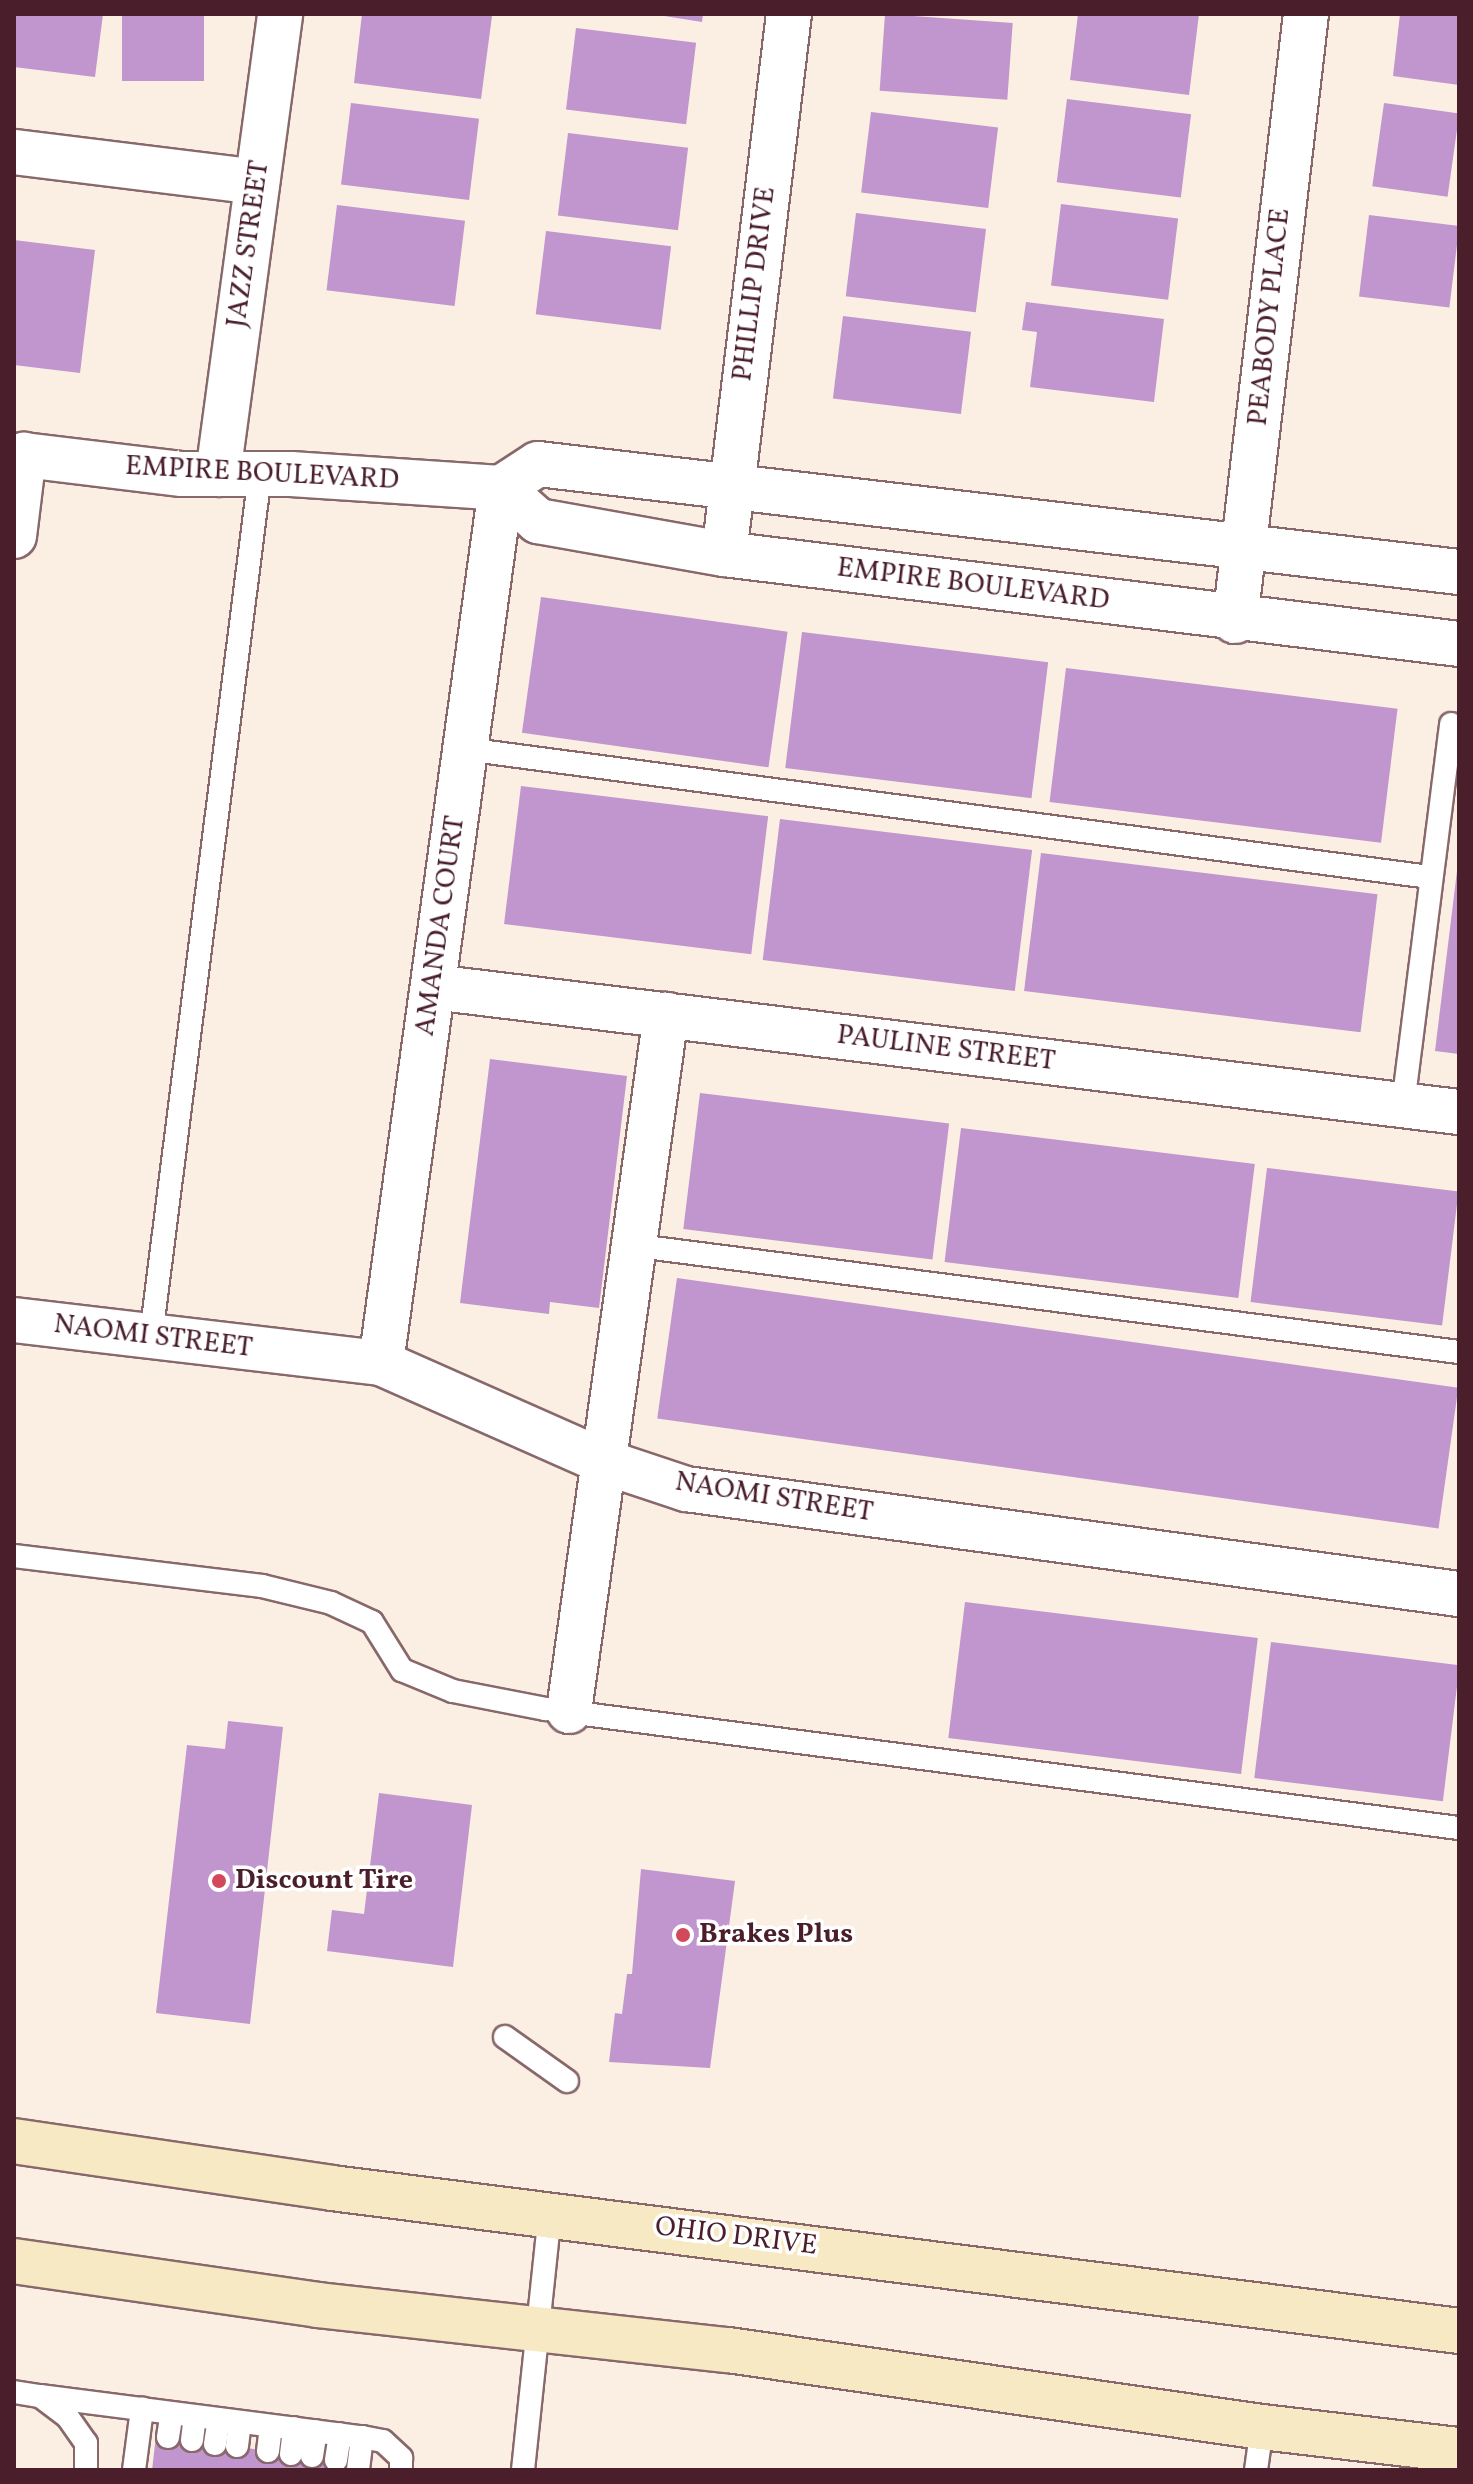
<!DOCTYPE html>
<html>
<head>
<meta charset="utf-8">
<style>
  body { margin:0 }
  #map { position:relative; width:1473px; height:2484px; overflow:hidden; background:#faefe2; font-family:Vollkorn,serif }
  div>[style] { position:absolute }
  .building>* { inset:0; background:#c195cd; transform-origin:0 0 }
  .roads { filter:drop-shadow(2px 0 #88686b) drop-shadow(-2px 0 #88686b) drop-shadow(0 2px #88686b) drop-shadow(0 -2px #88686b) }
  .service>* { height:22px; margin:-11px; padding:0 11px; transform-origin:11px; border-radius:11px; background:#fff }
  .minor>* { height:44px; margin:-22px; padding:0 22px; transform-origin:22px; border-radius:22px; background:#fff }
  .secondary>* { height:44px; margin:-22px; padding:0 22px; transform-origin:22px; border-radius:22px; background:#f7e9c3 }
  .dots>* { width:22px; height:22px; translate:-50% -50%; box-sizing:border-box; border:4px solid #fff; border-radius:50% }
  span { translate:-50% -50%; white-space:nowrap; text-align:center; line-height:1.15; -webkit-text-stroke:7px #fff; paint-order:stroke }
  .street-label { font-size:28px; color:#4a1f2b }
  .poi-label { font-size:28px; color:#4a1f2b; font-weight:700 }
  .left { translate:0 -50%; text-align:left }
  .frame { position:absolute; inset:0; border:16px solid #4a1f2b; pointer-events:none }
</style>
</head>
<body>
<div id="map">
  <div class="building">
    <i style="clip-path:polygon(16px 14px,103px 14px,95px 77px,14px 67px)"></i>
    <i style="left:122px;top:14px;width:82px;height:67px"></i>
    <i style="clip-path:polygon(362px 14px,492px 16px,481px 99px,354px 83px)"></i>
    <i style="clip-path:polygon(652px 14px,703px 14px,702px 22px)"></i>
    <i style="left:885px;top:14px;width:128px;height:77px;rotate:4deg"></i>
    <i style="clip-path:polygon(1078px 14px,1199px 14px,1189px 95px,1070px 80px)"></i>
    <i style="clip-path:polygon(1400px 14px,1459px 14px,1459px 85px,1393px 76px)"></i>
    <i style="left:576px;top:28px;width:121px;height:82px;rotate:7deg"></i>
    <i style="left:1067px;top:99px;width:125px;height:84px;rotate:7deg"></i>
    <i style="left:351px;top:103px;width:129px;height:82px;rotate:7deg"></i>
    <i style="left:1384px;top:103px;width:76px;height:84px;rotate:8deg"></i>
    <i style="left:871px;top:112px;width:128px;height:81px;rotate:7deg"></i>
    <i style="left:568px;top:133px;width:121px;height:83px;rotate:7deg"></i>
    <i style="left:1061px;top:204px;width:118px;height:82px;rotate:7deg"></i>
    <i style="left:337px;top:205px;width:129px;height:86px;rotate:7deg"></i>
    <i style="left:856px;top:213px;width:131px;height:84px;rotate:7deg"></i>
    <i style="left:1369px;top:215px;width:91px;height:82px;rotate:7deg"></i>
    <i style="left:546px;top:231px;width:126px;height:84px;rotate:7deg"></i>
    <i style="clip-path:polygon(14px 240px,95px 250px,80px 373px,14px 365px)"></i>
    <i style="clip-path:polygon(1026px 302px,1164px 319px,1154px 402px,1030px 387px,1037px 332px,1022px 330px)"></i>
    <i style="left:843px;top:316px;width:129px;height:83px;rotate:7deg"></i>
    <i style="left:541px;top:597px;width:249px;height:137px;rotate:8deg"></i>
    <i style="left:802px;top:632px;width:248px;height:137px;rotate:7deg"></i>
    <i style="left:1066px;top:668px;width:334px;height:135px;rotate:7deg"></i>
    <i style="left:521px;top:786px;width:249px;height:139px;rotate:7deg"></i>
    <i style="left:780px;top:819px;width:254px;height:142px;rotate:7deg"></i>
    <i style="left:1041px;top:853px;width:339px;height:139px;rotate:7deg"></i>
    <i style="clip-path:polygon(1457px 871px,1459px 871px,1459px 1054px,1435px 1051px)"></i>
    <i style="clip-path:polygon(490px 1059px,627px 1076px,599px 1308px,550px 1302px,549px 1314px,460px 1303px)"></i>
    <i style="left:700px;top:1093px;width:251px;height:137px;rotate:7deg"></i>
    <i style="left:961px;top:1128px;width:296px;height:135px;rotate:7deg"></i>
    <i style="left:1267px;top:1168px;width:193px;height:135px;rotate:7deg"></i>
    <i style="left:677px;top:1278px;width:789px;height:142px;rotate:8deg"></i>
    <i style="left:965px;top:1602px;width:295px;height:137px;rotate:7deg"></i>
    <i style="left:1271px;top:1642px;width:190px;height:137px;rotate:7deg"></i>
    <i style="clip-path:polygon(228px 1721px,283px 1727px,250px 2024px,156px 2013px,187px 1745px,225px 1749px)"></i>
    <i style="clip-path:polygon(379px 1793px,472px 1805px,453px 1967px,327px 1951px,332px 1910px,364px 1914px)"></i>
    <i style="clip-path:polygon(641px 1869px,735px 1881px,710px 2068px,609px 2062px,615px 2013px,622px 2014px,627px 1974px,632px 1974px)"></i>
    <i style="clip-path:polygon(156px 2436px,343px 2461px,342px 2470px,152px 2470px)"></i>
  </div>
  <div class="roads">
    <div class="service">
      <i style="left:465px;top:749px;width:972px;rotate:7.56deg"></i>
      <i style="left:1403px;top:1105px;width:384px;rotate:-82.8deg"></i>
      <i style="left:638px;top:1246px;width:828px;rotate:7.36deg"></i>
      <i style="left:151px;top:1336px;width:869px;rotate:-82.79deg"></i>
      <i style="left:14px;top:1556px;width:250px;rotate:6.9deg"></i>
      <i style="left:262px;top:1586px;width:71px;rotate:13.8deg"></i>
      <i style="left:331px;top:1603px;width:45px;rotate:24.9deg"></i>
      <i style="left:372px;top:1622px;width:57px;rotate:58deg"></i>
      <i style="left:402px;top:1670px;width:55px;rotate:22.4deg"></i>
      <i style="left:453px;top:1691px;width:95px;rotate:11deg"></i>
      <i style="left:546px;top:1709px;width:921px;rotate:7.43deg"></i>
      <i style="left:505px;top:2037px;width:76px;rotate:35.4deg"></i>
      <i style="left:14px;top:2392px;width:26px;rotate:9deg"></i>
      <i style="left:40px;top:2396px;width:34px;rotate:37deg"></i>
      <i style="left:67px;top:2416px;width:33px;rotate:55deg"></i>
      <i style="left:86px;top:2443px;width:27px;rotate:90deg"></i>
      <i style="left:40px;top:2396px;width:325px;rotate:7.3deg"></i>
      <i style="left:362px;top:2437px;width:33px;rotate:97deg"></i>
      <i style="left:168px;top:2437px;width:24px;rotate:-81deg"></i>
      <i style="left:362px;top:2437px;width:21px;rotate:11deg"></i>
      <i style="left:383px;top:2441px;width:25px;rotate:43deg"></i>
      <i style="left:401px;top:2458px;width:12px;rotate:90deg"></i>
      <i style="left:192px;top:2440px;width:24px;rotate:-83deg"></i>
      <i style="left:215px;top:2444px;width:25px;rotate:-81deg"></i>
      <i style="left:237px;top:2446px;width:24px;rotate:-83deg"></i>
      <i style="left:268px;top:2451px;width:25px;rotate:-83deg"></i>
      <i style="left:291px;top:2454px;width:26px;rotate:-83deg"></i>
      <i style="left:312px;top:2456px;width:25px;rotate:-81deg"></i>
      <i style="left:336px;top:2460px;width:26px;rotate:-81deg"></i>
      <i style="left:134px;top:2470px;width:62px;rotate:-82.5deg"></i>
      <i style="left:523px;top:2470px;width:258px;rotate:-84deg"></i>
      <i style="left:1256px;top:2470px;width:43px;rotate:-82.1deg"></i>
    </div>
    <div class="minor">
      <i style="left:14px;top:152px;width:245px;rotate:7deg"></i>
      <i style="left:218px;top:474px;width:464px;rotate:-82.3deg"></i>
      <i style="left:501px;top:488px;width:50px;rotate:41.7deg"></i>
      <i style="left:538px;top:521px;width:189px;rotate:10.1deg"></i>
      <i style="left:724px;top:554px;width:740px;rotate:6.98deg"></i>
      <i style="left:14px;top:536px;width:82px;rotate:-83deg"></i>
      <i style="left:24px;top:455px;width:159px;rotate:6.9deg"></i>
      <i style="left:182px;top:474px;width:109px"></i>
      <i style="left:291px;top:474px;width:210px;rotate:3.8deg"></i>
      <i style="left:501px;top:488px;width:44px;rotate:-33deg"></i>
      <i style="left:538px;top:464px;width:927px;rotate:6.69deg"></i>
      <i style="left:724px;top:554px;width:544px;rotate:-83.14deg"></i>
      <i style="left:1235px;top:621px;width:611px;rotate:-83.33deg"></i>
      <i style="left:433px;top:987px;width:1034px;rotate:6.95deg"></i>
      <i style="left:14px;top:1320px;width:370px;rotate:6.7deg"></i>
      <i style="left:381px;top:1363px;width:242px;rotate:23.9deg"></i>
      <i style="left:602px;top:1461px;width:89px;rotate:18.4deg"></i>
      <i style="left:686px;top:1489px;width:780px;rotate:7.74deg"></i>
      <i style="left:381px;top:1363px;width:883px;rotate:-82.19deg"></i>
      <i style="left:569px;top:1711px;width:703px;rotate:-82.07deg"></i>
    </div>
    <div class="secondary">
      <i style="left:14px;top:2141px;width:321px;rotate:8.4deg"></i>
      <i style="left:332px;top:2188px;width:1136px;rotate:7.23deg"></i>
      <i style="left:14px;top:2261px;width:307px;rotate:8.2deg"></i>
      <i style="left:318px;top:2305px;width:412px;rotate:6.3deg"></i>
      <i style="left:728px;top:2350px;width:540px;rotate:8.21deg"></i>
      <i style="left:1262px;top:2427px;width:198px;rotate:6.7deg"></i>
    </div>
  </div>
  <div class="dots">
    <i style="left:219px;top:1881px;background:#d1495b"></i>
    <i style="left:683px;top:1935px;background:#d1495b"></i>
  </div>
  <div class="street-label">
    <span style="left:249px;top:244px;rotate:-82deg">JAZZ STREET</span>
    <span style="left:755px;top:284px;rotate:-83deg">PHILLIP DRIVE</span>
    <span style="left:1270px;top:317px;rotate:-84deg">PEABODY PLACE</span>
    <span style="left:262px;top:474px;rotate:3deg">EMPIRE BOULEVARD</span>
    <span style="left:973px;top:585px;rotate:7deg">EMPIRE BOULEVARD</span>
    <span style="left:441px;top:926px;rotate:-82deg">AMANDA COURT</span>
    <span style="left:946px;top:1049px;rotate:7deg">PAULINE STREET</span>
    <span style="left:153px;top:1337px;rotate:7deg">NAOMI STREET</span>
    <span style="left:774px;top:1498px;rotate:9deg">NAOMI STREET</span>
    <span style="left:736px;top:2237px;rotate:7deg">OHIO DRIVE</span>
  </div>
  <div class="poi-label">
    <span class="left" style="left:235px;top:1881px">Discount Tire</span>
    <span class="left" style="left:699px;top:1935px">Brakes Plus</span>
  </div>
  <div class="frame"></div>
</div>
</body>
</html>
